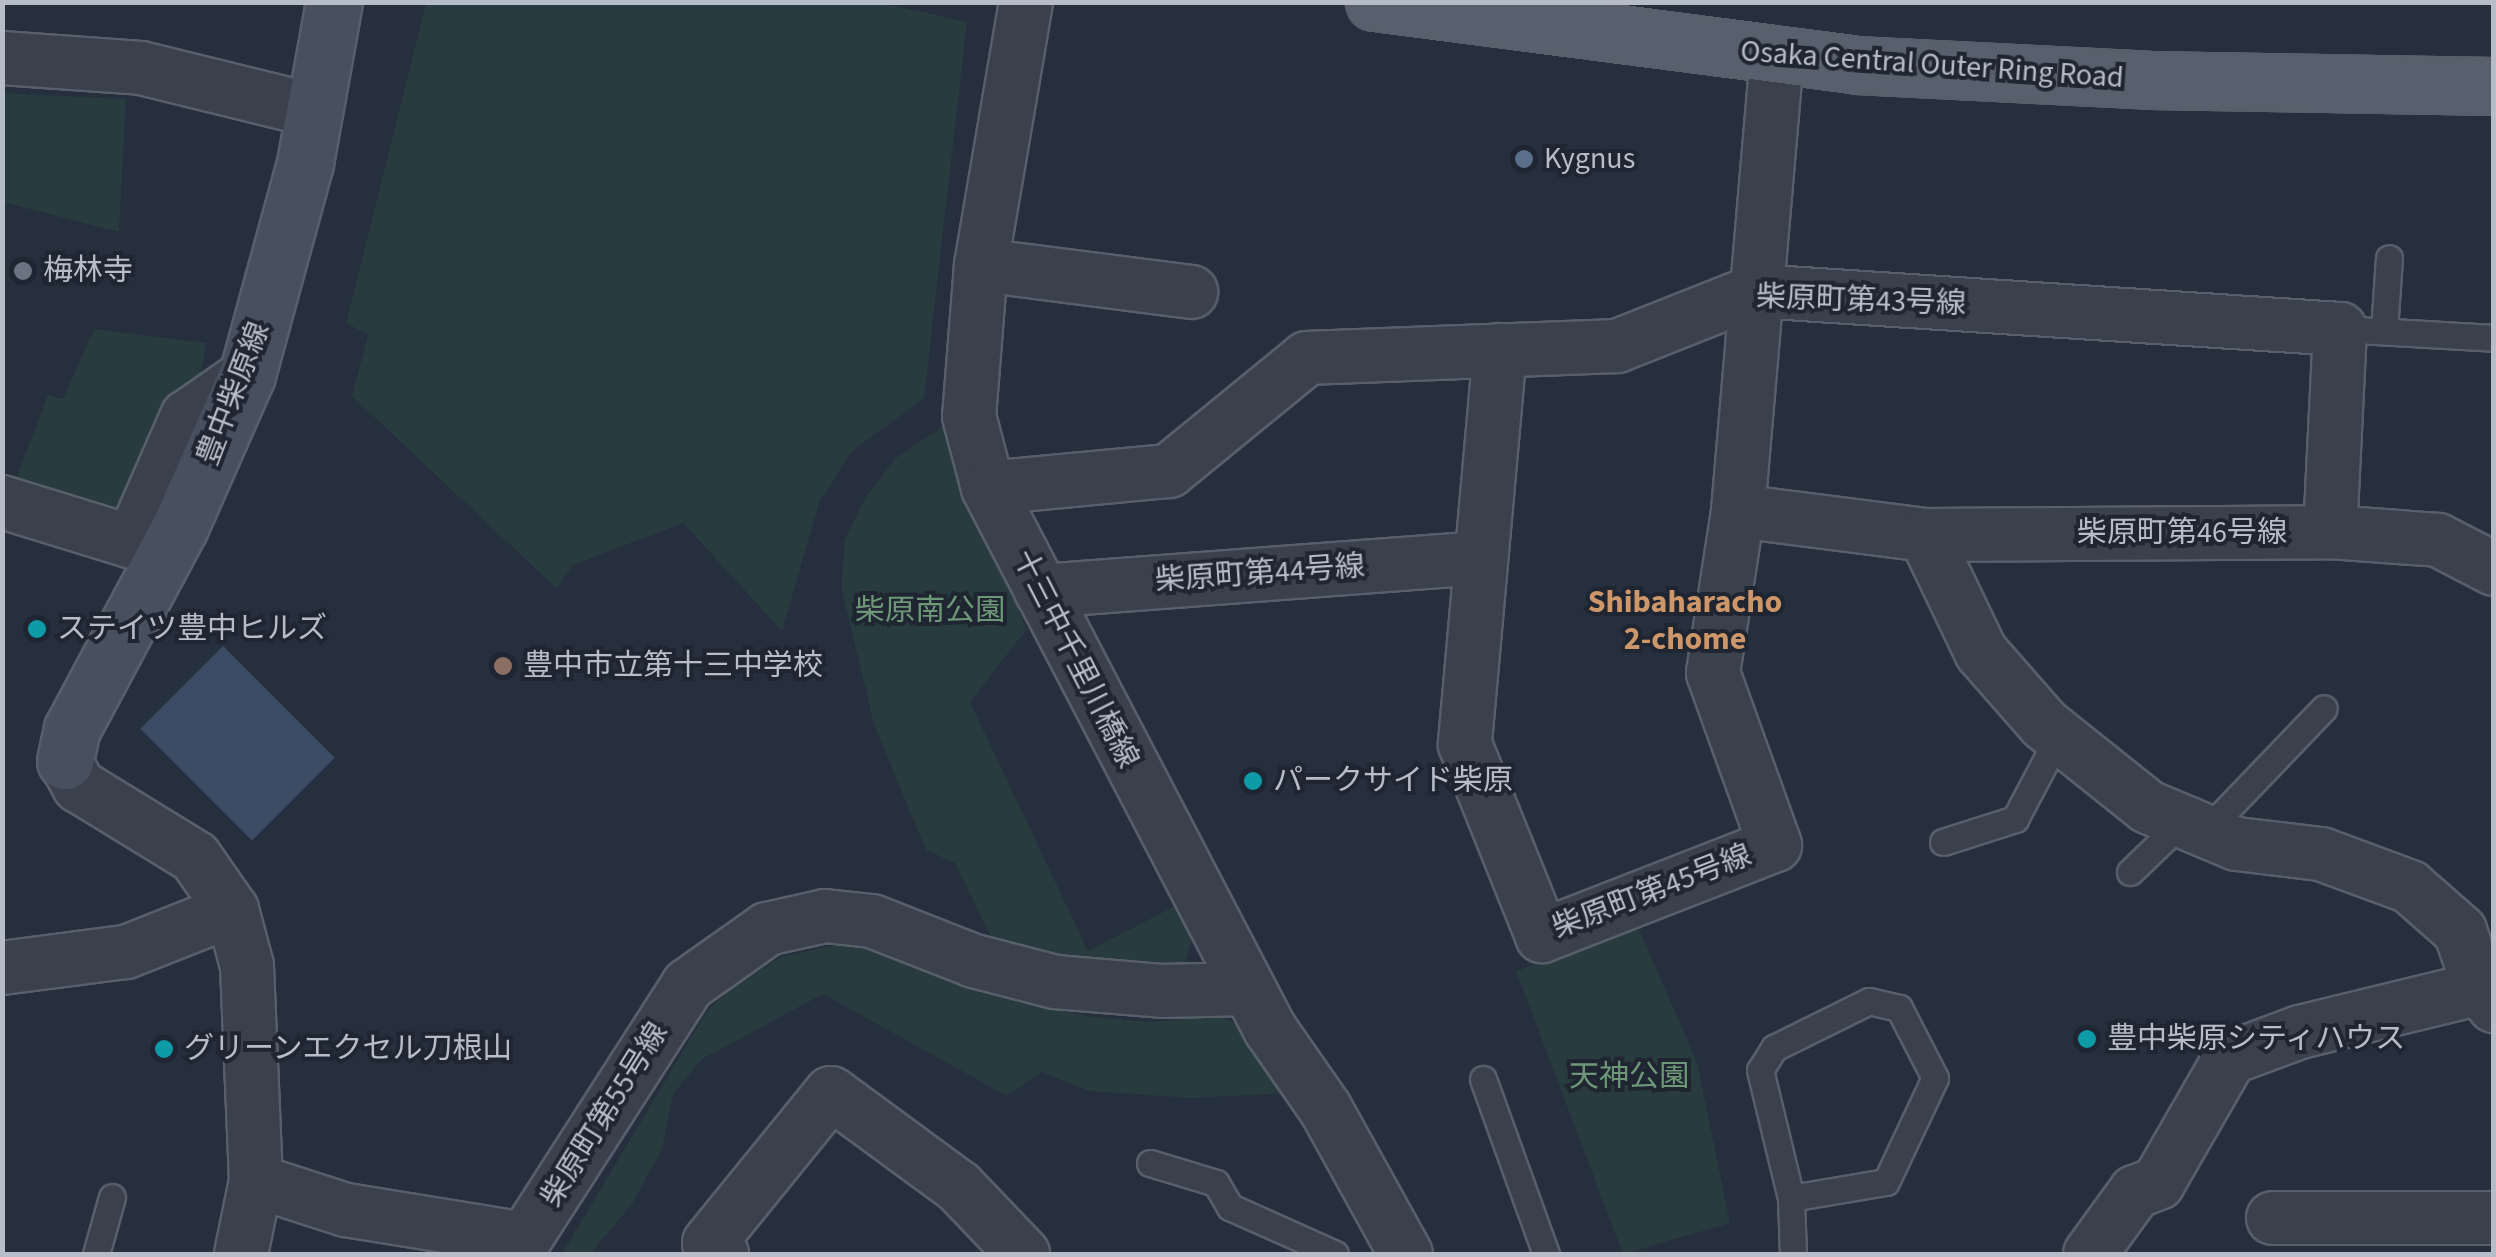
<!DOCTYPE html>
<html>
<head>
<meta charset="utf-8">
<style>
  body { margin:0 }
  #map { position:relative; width:2496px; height:1257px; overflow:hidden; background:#262f3d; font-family:"Source Sans 3","Noto Sans JP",sans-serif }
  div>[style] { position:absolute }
  .green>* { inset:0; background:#283b3e }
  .water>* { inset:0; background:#3c4c64; transform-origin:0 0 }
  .roads { filter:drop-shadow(2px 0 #585f6b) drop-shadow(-2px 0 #585f6b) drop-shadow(0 2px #585f6b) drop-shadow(0 -2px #585f6b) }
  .lane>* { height:25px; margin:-12.5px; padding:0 12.5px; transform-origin:12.5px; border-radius:12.5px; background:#3a414d }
  .street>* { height:52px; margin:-26px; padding:0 26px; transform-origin:26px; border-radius:26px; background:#3a414d }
  .secondary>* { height:55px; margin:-27.5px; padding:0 27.5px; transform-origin:27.5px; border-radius:27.5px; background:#48505f }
  .primary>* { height:55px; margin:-27.5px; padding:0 27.5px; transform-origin:27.5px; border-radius:27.5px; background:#58606d }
  .dots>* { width:28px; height:28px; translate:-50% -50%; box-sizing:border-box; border:5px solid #1f2632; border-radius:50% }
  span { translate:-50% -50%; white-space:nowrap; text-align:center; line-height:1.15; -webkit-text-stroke:8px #1f2632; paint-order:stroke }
  .street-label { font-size:30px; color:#b6bcc8 }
  .poi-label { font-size:30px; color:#b6bcc8 }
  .left { translate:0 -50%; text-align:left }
  .park-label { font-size:30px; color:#6e9778 }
  .neighbourhood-label { font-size:32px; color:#ce976a; font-weight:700 }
  .frame { position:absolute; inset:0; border:5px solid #b6bcc8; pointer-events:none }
</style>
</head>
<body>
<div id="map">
  <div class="green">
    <i style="clip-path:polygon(877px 2px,967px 22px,924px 398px,852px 451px,819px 503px,782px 631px,683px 523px,573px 565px,556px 588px,352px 396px,368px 335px,346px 323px,426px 3px)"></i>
    <i style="clip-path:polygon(3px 93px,126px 99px,119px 232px,3px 202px)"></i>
    <i style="clip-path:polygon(94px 329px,206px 343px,201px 375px,177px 391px,129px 516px,14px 484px,48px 395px,63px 399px)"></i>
    <i style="clip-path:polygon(949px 422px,987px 542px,1027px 629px,970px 702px,1088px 951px,1179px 904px,1193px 936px,1182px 974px,997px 949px,955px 863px,926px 850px,874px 724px,841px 586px,845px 540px,866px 496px,896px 458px)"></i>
    <i style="clip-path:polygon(1634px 918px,1697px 1062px,1730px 1223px,1623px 1254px,1516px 971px,1543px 962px,1540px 954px)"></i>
    <i style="clip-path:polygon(854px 941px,1019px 1002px,1086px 1016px,1146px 1022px,1220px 1016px,1251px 1031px,1290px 1093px,1190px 1098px,1089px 1091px,1042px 1072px,1007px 1096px,823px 994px,702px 1059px,673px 1094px,662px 1149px,632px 1204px,590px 1254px,562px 1254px,704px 1016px,727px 990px,781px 957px)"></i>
  </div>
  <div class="water">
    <i style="left:223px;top:646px;width:158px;height:117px;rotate:45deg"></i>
  </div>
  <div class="roads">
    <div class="lane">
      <i style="left:2340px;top:329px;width:154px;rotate:3.3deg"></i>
      <i style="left:2384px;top:331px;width:73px;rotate:-86.1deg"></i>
      <i style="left:2206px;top:831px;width:170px;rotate:-46.2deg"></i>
      <i style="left:1943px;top:842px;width:76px;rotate:-17.7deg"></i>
      <i style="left:2015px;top:819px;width:94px;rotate:-62.1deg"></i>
      <i style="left:2130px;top:872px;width:74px;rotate:-43.9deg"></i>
      <i style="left:1483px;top:1079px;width:186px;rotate:70.2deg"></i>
      <i style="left:1150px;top:1163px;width:69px;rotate:16.9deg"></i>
      <i style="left:1216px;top:1183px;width:28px;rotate:60deg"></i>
      <i style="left:1230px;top:1207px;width:115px;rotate:24.1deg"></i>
      <i style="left:1791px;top:1198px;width:96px;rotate:-9.6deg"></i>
      <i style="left:1886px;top:1182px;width:115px;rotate:-64.8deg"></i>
      <i style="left:1935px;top:1078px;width:79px;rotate:-117.2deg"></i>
      <i style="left:1899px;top:1008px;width:31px;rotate:-167deg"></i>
      <i style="left:1869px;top:1001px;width:106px;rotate:153.7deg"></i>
      <i style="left:1774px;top:1048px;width:26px;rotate:122deg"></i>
      <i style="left:1760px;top:1070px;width:132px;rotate:76.4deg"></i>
      <i style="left:1791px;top:1198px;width:56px;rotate:88deg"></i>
      <i style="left:96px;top:1254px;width:59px;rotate:-74.3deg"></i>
    </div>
    <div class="street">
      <i style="left:1026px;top:2px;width:267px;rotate:99.7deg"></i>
      <i style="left:981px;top:265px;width:151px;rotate:94.5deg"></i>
      <i style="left:969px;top:416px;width:74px;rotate:75.2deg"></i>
      <i style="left:988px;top:488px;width:610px;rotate:62.47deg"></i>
      <i style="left:1270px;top:1029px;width:96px;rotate:55.2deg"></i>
      <i style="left:1325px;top:1108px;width:167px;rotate:61deg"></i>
      <i style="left:1777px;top:56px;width:457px;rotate:94.9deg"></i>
      <i style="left:1738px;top:511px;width:189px;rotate:7.3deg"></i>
      <i style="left:1925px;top:535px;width:130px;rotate:64.4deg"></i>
      <i style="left:1981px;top:652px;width:96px;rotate:48.8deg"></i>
      <i style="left:2044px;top:724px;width:133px;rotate:38.6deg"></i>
      <i style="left:2148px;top:807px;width:96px;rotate:22.6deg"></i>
      <i style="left:2237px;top:844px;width:85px;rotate:6.8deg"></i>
      <i style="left:2321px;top:854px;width:95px;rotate:20.3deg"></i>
      <i style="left:2410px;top:887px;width:67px;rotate:41.3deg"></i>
      <i style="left:2460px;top:931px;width:60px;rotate:70.7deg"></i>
      <i style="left:2480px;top:988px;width:23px;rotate:52deg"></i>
      <i style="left:2px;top:58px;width:139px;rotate:4.1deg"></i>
      <i style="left:141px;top:68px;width:180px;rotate:13.8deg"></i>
      <i style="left:981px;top:265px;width:212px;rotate:7.3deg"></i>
      <i style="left:1500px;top:350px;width:396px;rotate:95.1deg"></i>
      <i style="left:1465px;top:744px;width:207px;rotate:68.1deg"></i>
      <i style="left:1542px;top:936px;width:250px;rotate:-21.3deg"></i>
      <i style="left:1775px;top:845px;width:183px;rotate:-109.8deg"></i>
      <i style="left:1713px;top:673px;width:164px;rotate:-81.2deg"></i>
      <i style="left:988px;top:488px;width:182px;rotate:-5.4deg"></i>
      <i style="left:1169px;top:471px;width:178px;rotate:-39.3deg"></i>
      <i style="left:1307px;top:358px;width:310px;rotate:-2.2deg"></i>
      <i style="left:1617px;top:346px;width:149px;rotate:-21.6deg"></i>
      <i style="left:1756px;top:291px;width:585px;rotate:3.72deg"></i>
      <i style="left:2340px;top:329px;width:203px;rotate:92.8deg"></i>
      <i style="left:2px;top:502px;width:136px;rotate:17.1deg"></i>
      <i style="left:132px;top:542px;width:137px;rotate:-66.3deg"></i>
      <i style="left:187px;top:417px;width:73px;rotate:-35deg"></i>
      <i style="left:1925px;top:535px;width:405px;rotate:-0.4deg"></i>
      <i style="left:2330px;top:532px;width:108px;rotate:4.2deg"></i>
      <i style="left:2438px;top:540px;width:63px;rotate:27.4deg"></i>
      <i style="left:1041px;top:591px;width:440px;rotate:-4.3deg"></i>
      <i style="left:65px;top:761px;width:29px;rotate:61deg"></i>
      <i style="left:79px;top:786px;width:136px;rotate:31.5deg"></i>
      <i style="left:195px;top:857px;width:65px;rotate:55.1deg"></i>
      <i style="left:232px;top:910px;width:58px;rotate:75deg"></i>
      <i style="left:247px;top:966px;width:215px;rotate:87.6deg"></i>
      <i style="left:256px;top:1181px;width:75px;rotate:101.6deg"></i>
      <i style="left:2px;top:968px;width:125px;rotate:-7.4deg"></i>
      <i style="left:126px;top:952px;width:114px;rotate:-21.6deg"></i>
      <i style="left:256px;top:1181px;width:95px;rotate:17.9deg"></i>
      <i style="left:346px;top:1210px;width:181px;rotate:9.2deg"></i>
      <i style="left:525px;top:1239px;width:302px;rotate:-57.3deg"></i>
      <i style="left:688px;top:985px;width:97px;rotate:-35.3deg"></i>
      <i style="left:767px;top:929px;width:59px;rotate:-12.6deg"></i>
      <i style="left:825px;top:916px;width:47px;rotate:6.1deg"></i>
      <i style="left:872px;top:921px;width:110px;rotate:21.4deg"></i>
      <i style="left:974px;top:961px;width:84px;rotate:14.5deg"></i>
      <i style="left:1055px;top:982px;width:107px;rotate:4.8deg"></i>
      <i style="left:1162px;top:991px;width:87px;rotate:-1.3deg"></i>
      <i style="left:2273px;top:1218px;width:221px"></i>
      <i style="left:722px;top:1254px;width:17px;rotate:-140deg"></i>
      <i style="left:709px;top:1243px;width:193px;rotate:-50.9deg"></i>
      <i style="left:831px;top:1093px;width:159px;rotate:36.3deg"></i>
      <i style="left:959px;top:1187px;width:93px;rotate:46.3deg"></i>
      <i style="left:2090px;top:1254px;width:77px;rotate:-54deg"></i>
      <i style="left:2135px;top:1192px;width:25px;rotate:-21deg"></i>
      <i style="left:2158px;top:1183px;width:144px;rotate:-60.1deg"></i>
      <i style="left:2230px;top:1058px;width:75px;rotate:-20.4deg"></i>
      <i style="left:2300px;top:1032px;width:185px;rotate:-13.7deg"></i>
    </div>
    <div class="secondary">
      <i style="left:65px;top:761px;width:33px;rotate:-78deg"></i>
      <i style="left:72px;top:729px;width:229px;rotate:-61.9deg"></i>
      <i style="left:180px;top:527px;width:166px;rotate:-66.2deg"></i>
      <i style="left:247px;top:375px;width:220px;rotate:-74.7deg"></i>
      <i style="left:305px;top:163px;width:164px;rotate:-79.8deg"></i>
    </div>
    <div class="primary">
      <i style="left:1374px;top:2px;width:486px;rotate:7.4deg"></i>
      <i style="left:1856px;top:65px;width:293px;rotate:2.9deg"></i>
      <i style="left:2149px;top:80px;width:345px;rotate:1deg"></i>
    </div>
  </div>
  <div class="dots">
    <i style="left:1524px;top:159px;background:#5c6f8a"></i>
    <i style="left:23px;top:271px;background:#6b7280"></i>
    <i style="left:37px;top:629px;background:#0f9aa8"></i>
    <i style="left:503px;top:666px;background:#8d6e63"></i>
    <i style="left:1253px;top:781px;background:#0f9aa8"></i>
    <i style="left:2087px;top:1039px;background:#0f9aa8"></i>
    <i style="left:164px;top:1049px;background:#0f9aa8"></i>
  </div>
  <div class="street-label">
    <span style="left:1932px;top:65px;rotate:4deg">Osaka Central Outer Ring Road</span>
    <span style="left:1861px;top:301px;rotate:2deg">柴原町第43号線</span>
    <span style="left:234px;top:394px;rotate:-69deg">豊中柴原線</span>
    <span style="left:2182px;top:533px">柴原町第46号線</span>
    <span style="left:1260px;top:574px;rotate:-4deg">柴原町第44号線</span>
    <span style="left:1075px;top:659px;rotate:63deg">十三中千里川橋線</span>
    <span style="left:1652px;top:892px;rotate:-21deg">柴原町第45号線</span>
    <span style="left:605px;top:1115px;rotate:-58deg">柴原町第55号線</span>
  </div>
  <div class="poi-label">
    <span class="left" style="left:1544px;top:159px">Kygnus</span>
    <span class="left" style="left:43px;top:271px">梅林寺</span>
    <span class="left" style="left:57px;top:629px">ステイツ豊中ヒルズ</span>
    <span class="left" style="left:523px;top:666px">豊中市立第十三中学校</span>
    <span class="left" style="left:1273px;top:781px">パークサイド柴原</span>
    <span class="left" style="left:2107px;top:1039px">豊中柴原シティハウス</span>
    <span class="left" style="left:184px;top:1049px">グリーンエクセル刀根山</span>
  </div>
  <div class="park-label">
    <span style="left:930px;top:611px">柴原南公園</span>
    <span style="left:1629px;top:1077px">天神公園</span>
  </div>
  <div class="neighbourhood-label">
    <span style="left:1685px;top:621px">Shibaharacho<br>2-chome</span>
  </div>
  <div class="frame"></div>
</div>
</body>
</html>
